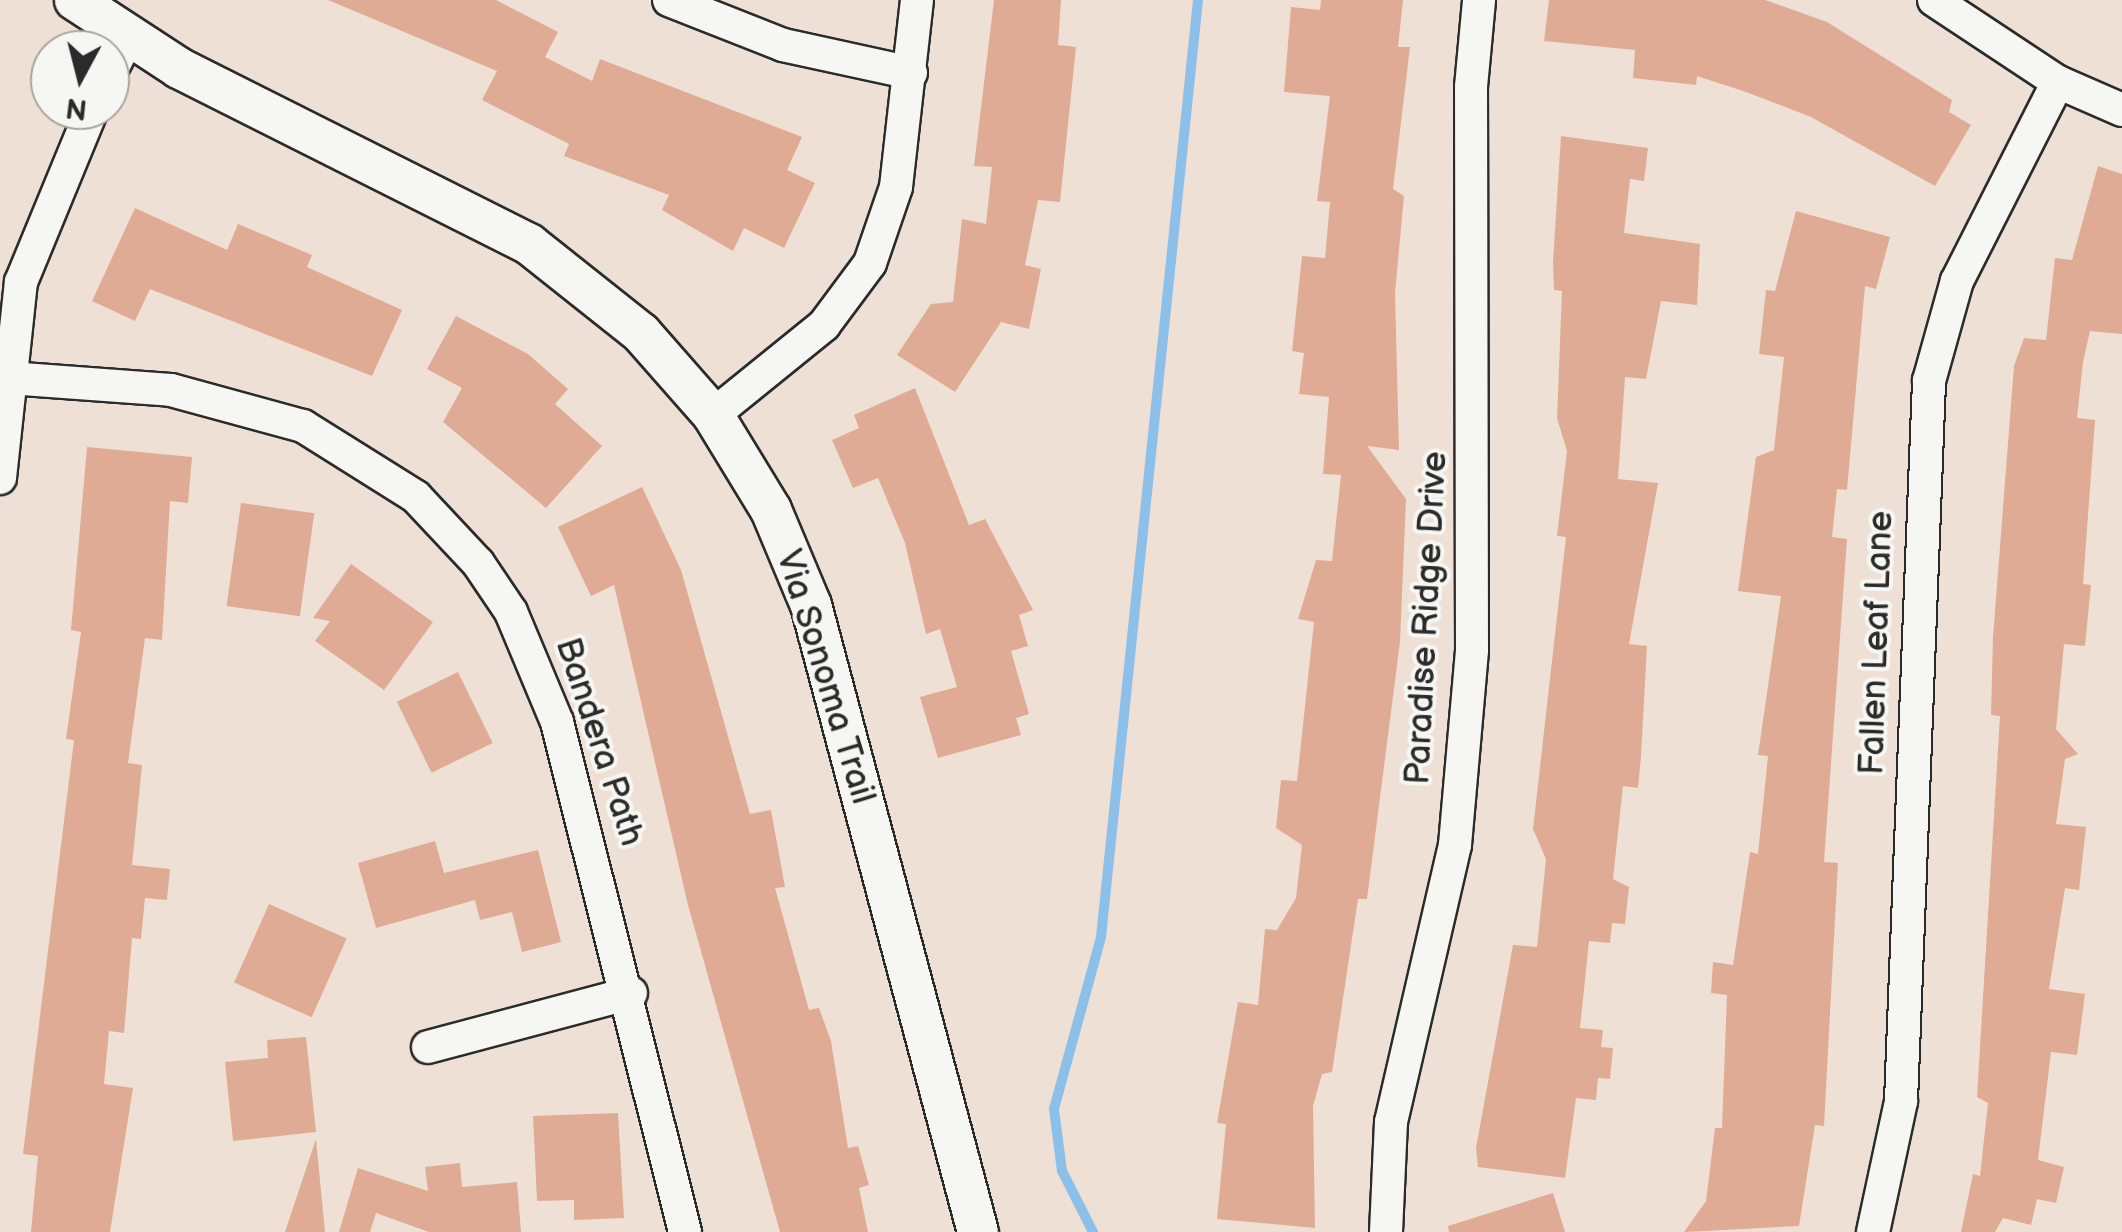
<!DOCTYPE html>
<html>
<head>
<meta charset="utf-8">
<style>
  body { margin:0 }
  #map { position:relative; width:2122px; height:1232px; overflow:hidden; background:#efe0d6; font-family:"Balsamiq Sans",sans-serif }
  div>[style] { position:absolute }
  .stream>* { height:10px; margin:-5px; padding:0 5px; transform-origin:5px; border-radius:5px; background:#8cc0e9 }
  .building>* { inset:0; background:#e0ab95; transform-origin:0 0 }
  .roads { filter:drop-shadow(2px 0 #2b2b2b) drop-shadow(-2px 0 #2b2b2b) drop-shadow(0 2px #2b2b2b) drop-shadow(0 -2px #2b2b2b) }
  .minor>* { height:32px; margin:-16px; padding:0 16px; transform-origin:16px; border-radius:16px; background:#f6f6f2 }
  .tertiary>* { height:40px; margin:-20px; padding:0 20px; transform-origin:20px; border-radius:20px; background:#f6f6f2 }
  span { translate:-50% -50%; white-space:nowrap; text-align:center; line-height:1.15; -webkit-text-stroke:8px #f6f6f2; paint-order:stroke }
  .street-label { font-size:35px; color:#2b2b2b }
  .north { position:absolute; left:30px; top:30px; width:100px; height:100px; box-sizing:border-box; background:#f6f6f2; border:2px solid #a5a5a2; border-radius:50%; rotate:187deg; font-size:28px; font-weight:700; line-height:40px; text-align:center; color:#2b2b2b }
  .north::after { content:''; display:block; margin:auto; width:35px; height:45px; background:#2b2b2b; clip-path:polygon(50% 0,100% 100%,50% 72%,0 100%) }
</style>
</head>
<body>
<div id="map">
  <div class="stream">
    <i style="left:1093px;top:1232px;width:68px;rotate:-116.9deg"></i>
    <i style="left:1062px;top:1171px;width:63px;rotate:-97.4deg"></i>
    <i style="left:1054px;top:1109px;width:178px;rotate:-74.7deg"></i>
    <i style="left:1101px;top:937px;width:942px;rotate:-84.09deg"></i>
  </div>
  <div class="building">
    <i style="clip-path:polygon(328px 0,496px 0,558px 32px,545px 57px,592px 81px,600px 59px,802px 137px,787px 170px,815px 183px,784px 248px,744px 228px,733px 251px,662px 210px,669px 195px,564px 156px,569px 144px,482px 100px,497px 71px)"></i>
    <i style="clip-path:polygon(994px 0,1061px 0,1058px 45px,1076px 47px,1060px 202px,1038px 200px,1025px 265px,1041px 269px,1029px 329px,1001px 322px,955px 392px,897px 355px,931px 304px,953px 302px,962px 219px,986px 224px,992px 167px,974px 166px)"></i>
    <i style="clip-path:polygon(1321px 0,1403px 0,1398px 47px,1410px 47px,1393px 189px,1404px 196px,1395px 293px,1399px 450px,1367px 446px,1406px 499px,1400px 642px,1367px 899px,1358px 899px,1332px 1072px,1322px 1074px,1313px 1106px,1315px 1228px,1217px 1219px,1226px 1124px,1217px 1123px,1238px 1002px,1258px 1005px,1265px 929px,1277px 930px,1296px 898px,1302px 845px,1276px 828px,1281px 780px,1297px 781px,1314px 622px,1298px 619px,1316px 560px,1332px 561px,1341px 475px,1323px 474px,1329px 397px,1299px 394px,1304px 353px,1292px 351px,1302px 256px,1325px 258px,1330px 202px,1317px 201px,1330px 96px,1284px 92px,1291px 7px,1320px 10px)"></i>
    <i style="clip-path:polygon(1549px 0,1765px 0,1827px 22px,1952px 100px,1949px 112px,1971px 125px,1935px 186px,1811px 117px,1746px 92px,1697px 76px,1696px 85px,1633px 78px,1635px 50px,1544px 41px)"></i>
    <i style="clip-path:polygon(1561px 136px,1648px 148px,1644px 181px,1630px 179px,1624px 233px,1700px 244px,1697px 305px,1661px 301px,1646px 379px,1625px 377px,1618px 479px,1658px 483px,1629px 644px,1647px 646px,1641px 756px,1638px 788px,1623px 786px,1613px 879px,1629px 887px,1625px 924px,1612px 923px,1610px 943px,1589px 941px,1580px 1028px,1603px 1030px,1601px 1047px,1613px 1048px,1610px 1079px,1598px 1078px,1596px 1100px,1576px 1098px,1565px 1178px,1478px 1167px,1476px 1148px,1513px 945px,1537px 947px,1546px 859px,1533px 829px,1566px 537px,1557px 536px,1567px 451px,1557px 418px,1562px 291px,1554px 290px,1553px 262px)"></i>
    <i style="clip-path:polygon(2098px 166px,2122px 174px,2122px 334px,2090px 331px,2083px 362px,2077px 418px,2095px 420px,2083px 584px,2091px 585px,2085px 646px,2064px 644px,2056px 729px,2078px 754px,2065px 759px,2056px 824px,2086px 827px,2079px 890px,2065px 888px,2049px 989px,2085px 994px,2077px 1055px,2051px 1052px,2038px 1160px,2064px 1167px,2056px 1203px,2037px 1199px,2031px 1225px,2003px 1218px,1995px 1232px,1961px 1232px,1973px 1174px,1980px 1176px,1988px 1103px,1977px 1097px,2000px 716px,1991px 715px,1993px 637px,2014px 366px,2024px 338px,2046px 340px,2055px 258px,2072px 260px)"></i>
    <i style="clip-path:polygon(135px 208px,227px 250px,238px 224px,312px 255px,307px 267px,402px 310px,372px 376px,150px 289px,135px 321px,92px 301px)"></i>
    <i style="clip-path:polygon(1796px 211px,1890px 237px,1876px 289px,1865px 286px,1847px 490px,1837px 489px,1832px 537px,1847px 539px,1824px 862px,1838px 863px,1824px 1126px,1815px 1125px,1799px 1226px,1684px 1232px,1706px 1201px,1715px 1128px,1722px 1128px,1727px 995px,1711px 993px,1713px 962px,1733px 965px,1750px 852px,1758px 854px,1768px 756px,1758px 755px,1781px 596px,1738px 591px,1756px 457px,1774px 450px,1784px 357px,1759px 354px,1766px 290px,1775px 291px)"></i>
    <i style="clip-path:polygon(456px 316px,528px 354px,568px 389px,555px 404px,602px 446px,546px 508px,443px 422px,462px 388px,427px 369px)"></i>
    <i style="clip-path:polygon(915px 388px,969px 525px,985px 519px,1033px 610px,1019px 615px,1028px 646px,1011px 651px,1029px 714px,1016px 718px,1021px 735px,938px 758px,920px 697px,957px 687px,940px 629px,926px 634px,905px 543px,878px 478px,853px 488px,832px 440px,859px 428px,854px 415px)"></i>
    <i style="clip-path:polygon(87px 447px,192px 457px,188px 503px,170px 501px,162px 640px,145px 638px,128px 763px,142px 765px,132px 865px,170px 869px,167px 900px,145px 898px,141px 939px,132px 938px,124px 1033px,109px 1031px,104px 1084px,133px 1088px,110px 1232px,31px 1232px,38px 1156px,23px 1154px,74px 740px,66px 739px,81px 632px,71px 630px)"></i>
    <i style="clip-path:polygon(642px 487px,681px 570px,750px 814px,771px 810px,785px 887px,775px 888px,809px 1010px,819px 1008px,831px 1041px,848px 1148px,858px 1146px,869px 1185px,859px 1188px,868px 1232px,780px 1232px,688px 905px,614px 585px,591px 596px,558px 527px)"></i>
    <i style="left:241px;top:503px;width:74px;height:104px;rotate:8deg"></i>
    <i style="clip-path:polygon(351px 564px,433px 622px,384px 690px,315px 641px,330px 621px,313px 618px)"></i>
    <i style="left:458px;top:672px;width:79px;height:68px;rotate:64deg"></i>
    <i style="clip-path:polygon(435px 841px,444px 873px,538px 850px,561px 942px,522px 952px,512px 912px,480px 920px,475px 900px,376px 928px,358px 863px)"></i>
    <i style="left:269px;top:904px;width:85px;height:86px;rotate:24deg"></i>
    <i style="clip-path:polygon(306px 1037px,316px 1132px,233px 1141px,225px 1062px,268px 1058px,267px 1040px)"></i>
    <i style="clip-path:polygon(618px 1113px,624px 1218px,574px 1220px,574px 1200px,537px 1201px,533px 1116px)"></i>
    <i style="clip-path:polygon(316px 1139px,325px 1232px,285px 1232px)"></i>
    <i style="clip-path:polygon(460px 1163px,462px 1187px,517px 1182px,521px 1232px,429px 1232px,376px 1213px,370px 1232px,339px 1232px,358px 1168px,428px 1191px,425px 1167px)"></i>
    <i style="clip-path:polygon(1553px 1193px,1565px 1232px,1449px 1232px,1448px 1226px)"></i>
  </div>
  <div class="roads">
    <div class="minor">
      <i style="left:669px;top:0;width:123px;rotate:21.5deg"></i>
      <i style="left:783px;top:45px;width:131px;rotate:12.3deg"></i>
      <i style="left:1934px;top:0;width:149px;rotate:33.5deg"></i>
      <i style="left:2058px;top:82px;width:70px;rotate:23.6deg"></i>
      <i style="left:110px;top:73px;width:37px;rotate:-63deg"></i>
      <i style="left:9px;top:378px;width:162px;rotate:4.2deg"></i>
      <i style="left:171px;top:390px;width:137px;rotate:15.3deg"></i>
      <i style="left:303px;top:426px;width:133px;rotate:32.1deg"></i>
      <i style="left:416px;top:497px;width:91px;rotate:46.8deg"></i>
      <i style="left:478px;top:563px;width:59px;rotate:56deg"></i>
      <i style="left:511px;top:612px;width:119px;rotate:67.3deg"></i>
      <i style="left:557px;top:722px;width:526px;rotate:75.91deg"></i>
      <i style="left:713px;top:415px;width:143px;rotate:-39deg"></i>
      <i style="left:824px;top:325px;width:77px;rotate:-53.4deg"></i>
      <i style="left:870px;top:263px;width:80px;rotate:-71.1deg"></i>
      <i style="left:896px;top:187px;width:188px;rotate:-83.6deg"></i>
      <i style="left:0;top:478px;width:197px;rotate:-83.9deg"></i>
      <i style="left:21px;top:282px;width:186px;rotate:-67.6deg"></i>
      <i style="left:428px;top:1047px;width:210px;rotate:-14.9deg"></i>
      <i style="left:1386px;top:1232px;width:110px;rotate:-87.4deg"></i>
      <i style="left:1391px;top:1122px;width:284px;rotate:-77deg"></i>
      <i style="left:1455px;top:845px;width:196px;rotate:-85deg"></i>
      <i style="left:1472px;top:650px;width:563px;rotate:-90.1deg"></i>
      <i style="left:1471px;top:87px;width:87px;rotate:-84.7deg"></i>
      <i style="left:1873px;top:1232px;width:134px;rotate:-77.9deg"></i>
      <i style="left:1901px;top:1101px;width:721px;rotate:-87.77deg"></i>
      <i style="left:1929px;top:381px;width:104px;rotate:-74.4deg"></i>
      <i style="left:1957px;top:281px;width:223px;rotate:-63.1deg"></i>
    </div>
    <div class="tertiary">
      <i style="left:75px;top:0;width:124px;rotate:33.2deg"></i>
      <i style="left:179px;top:68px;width:392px;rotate:26.7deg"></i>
      <i style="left:529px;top:244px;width:143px;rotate:38.5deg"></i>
      <i style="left:641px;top:333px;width:109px;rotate:48.7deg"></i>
      <i style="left:713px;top:415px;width:111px;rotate:58.6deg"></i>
      <i style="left:771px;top:510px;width:103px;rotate:67.2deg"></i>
      <i style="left:811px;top:605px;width:649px;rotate:75.09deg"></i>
    </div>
  </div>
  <div class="street-label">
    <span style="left:1427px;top:618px;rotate:-87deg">Paradise Ridge Drive</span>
    <span style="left:1877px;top:643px;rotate:-88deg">Fallen Leaf Lane</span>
    <span style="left:825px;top:677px;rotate:73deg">Via Sonoma Trail</span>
    <span style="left:599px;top:742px;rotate:72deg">Bandera Path</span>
  </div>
  <div class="north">N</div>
</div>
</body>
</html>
